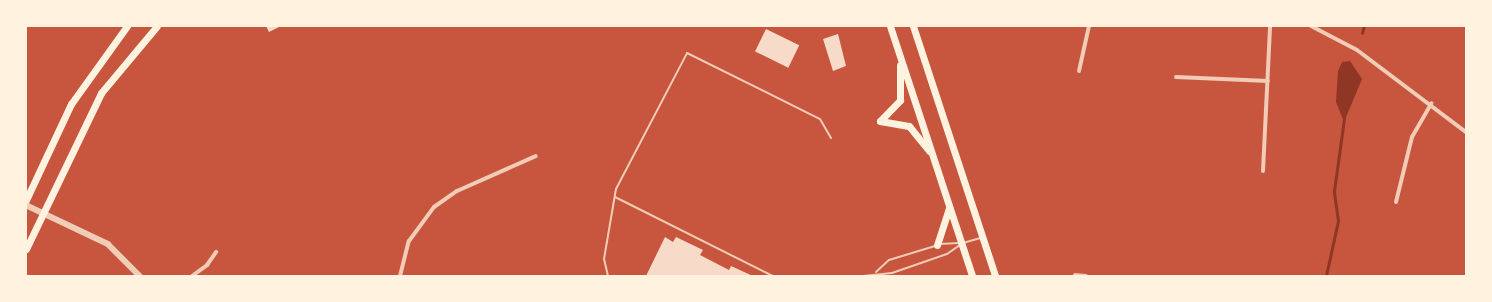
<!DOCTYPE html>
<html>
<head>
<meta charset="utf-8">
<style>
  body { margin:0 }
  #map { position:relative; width:1492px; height:302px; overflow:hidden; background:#c8553d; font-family:"Fira Sans",sans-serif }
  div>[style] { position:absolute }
  .water>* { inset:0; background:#8f3625 }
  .stream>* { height:2.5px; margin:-1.25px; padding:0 1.25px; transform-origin:1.25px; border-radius:1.25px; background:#8f3625 }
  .building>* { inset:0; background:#f7dbc8; transform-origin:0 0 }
  .service>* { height:2px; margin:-1px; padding:0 1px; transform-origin:1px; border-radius:1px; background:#f1ccb7 }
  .minor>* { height:4px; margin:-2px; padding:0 2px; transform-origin:2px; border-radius:2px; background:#f1ccb7 }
  .tertiary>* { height:5.5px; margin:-2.75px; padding:0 2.75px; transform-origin:2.75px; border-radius:2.75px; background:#f1ccb7 }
  .primary>* { height:7px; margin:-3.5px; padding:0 3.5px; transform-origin:3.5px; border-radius:3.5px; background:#fff3e0 }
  span { translate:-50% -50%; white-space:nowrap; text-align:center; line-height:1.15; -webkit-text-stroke:4px #fff3e0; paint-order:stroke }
  .frame { position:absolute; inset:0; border:27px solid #fff3e0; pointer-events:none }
</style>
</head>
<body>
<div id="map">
  <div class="water">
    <i style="clip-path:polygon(1350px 61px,1362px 79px,1344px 122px,1336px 102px,1338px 71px,1342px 62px)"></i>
  </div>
  <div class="stream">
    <i style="left:1362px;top:33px;width:7px;rotate:-74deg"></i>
    <i style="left:1326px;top:276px;width:56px;rotate:-77.7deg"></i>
    <i style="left:1338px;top:221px;width:30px;rotate:-98deg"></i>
    <i style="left:1334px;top:191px;width:73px;rotate:-82.1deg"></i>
  </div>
  <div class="building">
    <i style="clip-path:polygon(266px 26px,281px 26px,269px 32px)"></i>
    <i style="left:766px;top:29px;width:37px;height:25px;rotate:26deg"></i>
    <i style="clip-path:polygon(838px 34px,846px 66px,833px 71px,823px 39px)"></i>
    <i style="clip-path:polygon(665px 237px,673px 242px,676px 237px,703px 250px,700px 255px,729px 270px,731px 266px,753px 276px,646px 276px)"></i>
  </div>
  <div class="service">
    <i style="left:615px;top:197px;width:177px;rotate:26.6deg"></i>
    <i style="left:963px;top:243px;width:18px;rotate:-16deg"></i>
    <i style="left:939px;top:244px;width:21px;rotate:-3deg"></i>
    <i style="left:876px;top:272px;width:18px;rotate:-43deg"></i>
    <i style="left:889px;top:260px;width:48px;rotate:-16.9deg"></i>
    <i style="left:608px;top:276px;width:17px;rotate:-103deg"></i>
    <i style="left:604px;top:259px;width:71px;rotate:-80.3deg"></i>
    <i style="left:616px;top:189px;width:153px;rotate:-62.4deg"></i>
    <i style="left:687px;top:53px;width:148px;rotate:26.4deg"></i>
    <i style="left:820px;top:119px;width:22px;rotate:60deg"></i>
    <i style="left:863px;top:276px;width:29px;rotate:-6deg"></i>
    <i style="left:892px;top:273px;width:58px;rotate:-19.1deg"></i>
    <i style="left:947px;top:254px;width:16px;rotate:-35deg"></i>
  </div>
  <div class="minor">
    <i style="left:1311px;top:26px;width:52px;rotate:27.6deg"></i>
    <i style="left:1357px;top:50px;width:136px;rotate:37deg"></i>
    <i style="left:1079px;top:71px;width:46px;rotate:-77.5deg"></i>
    <i style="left:1176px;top:77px;width:92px;rotate:2.5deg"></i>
    <i style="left:1263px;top:171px;width:145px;rotate:-87.2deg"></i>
    <i style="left:1396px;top:202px;width:67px;rotate:-76.2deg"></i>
    <i style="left:1412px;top:137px;width:39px;rotate:-60deg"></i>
    <i style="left:1075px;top:275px;width:11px;rotate:5deg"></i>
    <i style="left:192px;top:276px;width:19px;rotate:-36deg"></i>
    <i style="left:207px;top:265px;width:16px;rotate:-55deg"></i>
    <i style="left:400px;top:276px;width:36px;rotate:-76deg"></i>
    <i style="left:409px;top:241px;width:42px;rotate:-53.7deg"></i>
    <i style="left:434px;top:207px;width:28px;rotate:-35deg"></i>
    <i style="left:457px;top:191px;width:86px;rotate:-23.9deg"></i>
  </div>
  <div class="tertiary">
    <i style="left:26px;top:205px;width:91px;rotate:25.4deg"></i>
    <i style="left:108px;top:244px;width:45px;rotate:45deg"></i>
  </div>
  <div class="primary">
    <i style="left:890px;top:26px;width:263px;rotate:71.8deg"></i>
    <i style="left:913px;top:26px;width:263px;rotate:71.8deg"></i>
    <i style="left:880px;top:121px;width:29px;rotate:-46deg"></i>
    <i style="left:900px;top:100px;width:35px;rotate:-90deg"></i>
    <i style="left:880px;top:121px;width:29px;rotate:10deg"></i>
    <i style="left:909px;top:126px;width:32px;rotate:51deg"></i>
    <i style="left:26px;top:200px;width:106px;rotate:-64.9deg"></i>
    <i style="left:71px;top:104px;width:96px;rotate:-54.3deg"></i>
    <i style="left:937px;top:245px;width:39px;rotate:-72deg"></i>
    <i style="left:26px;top:249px;width:173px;rotate:-64.3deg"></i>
    <i style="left:101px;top:93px;width:87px;rotate:-50.1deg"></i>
  </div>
  <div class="frame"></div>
</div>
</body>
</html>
